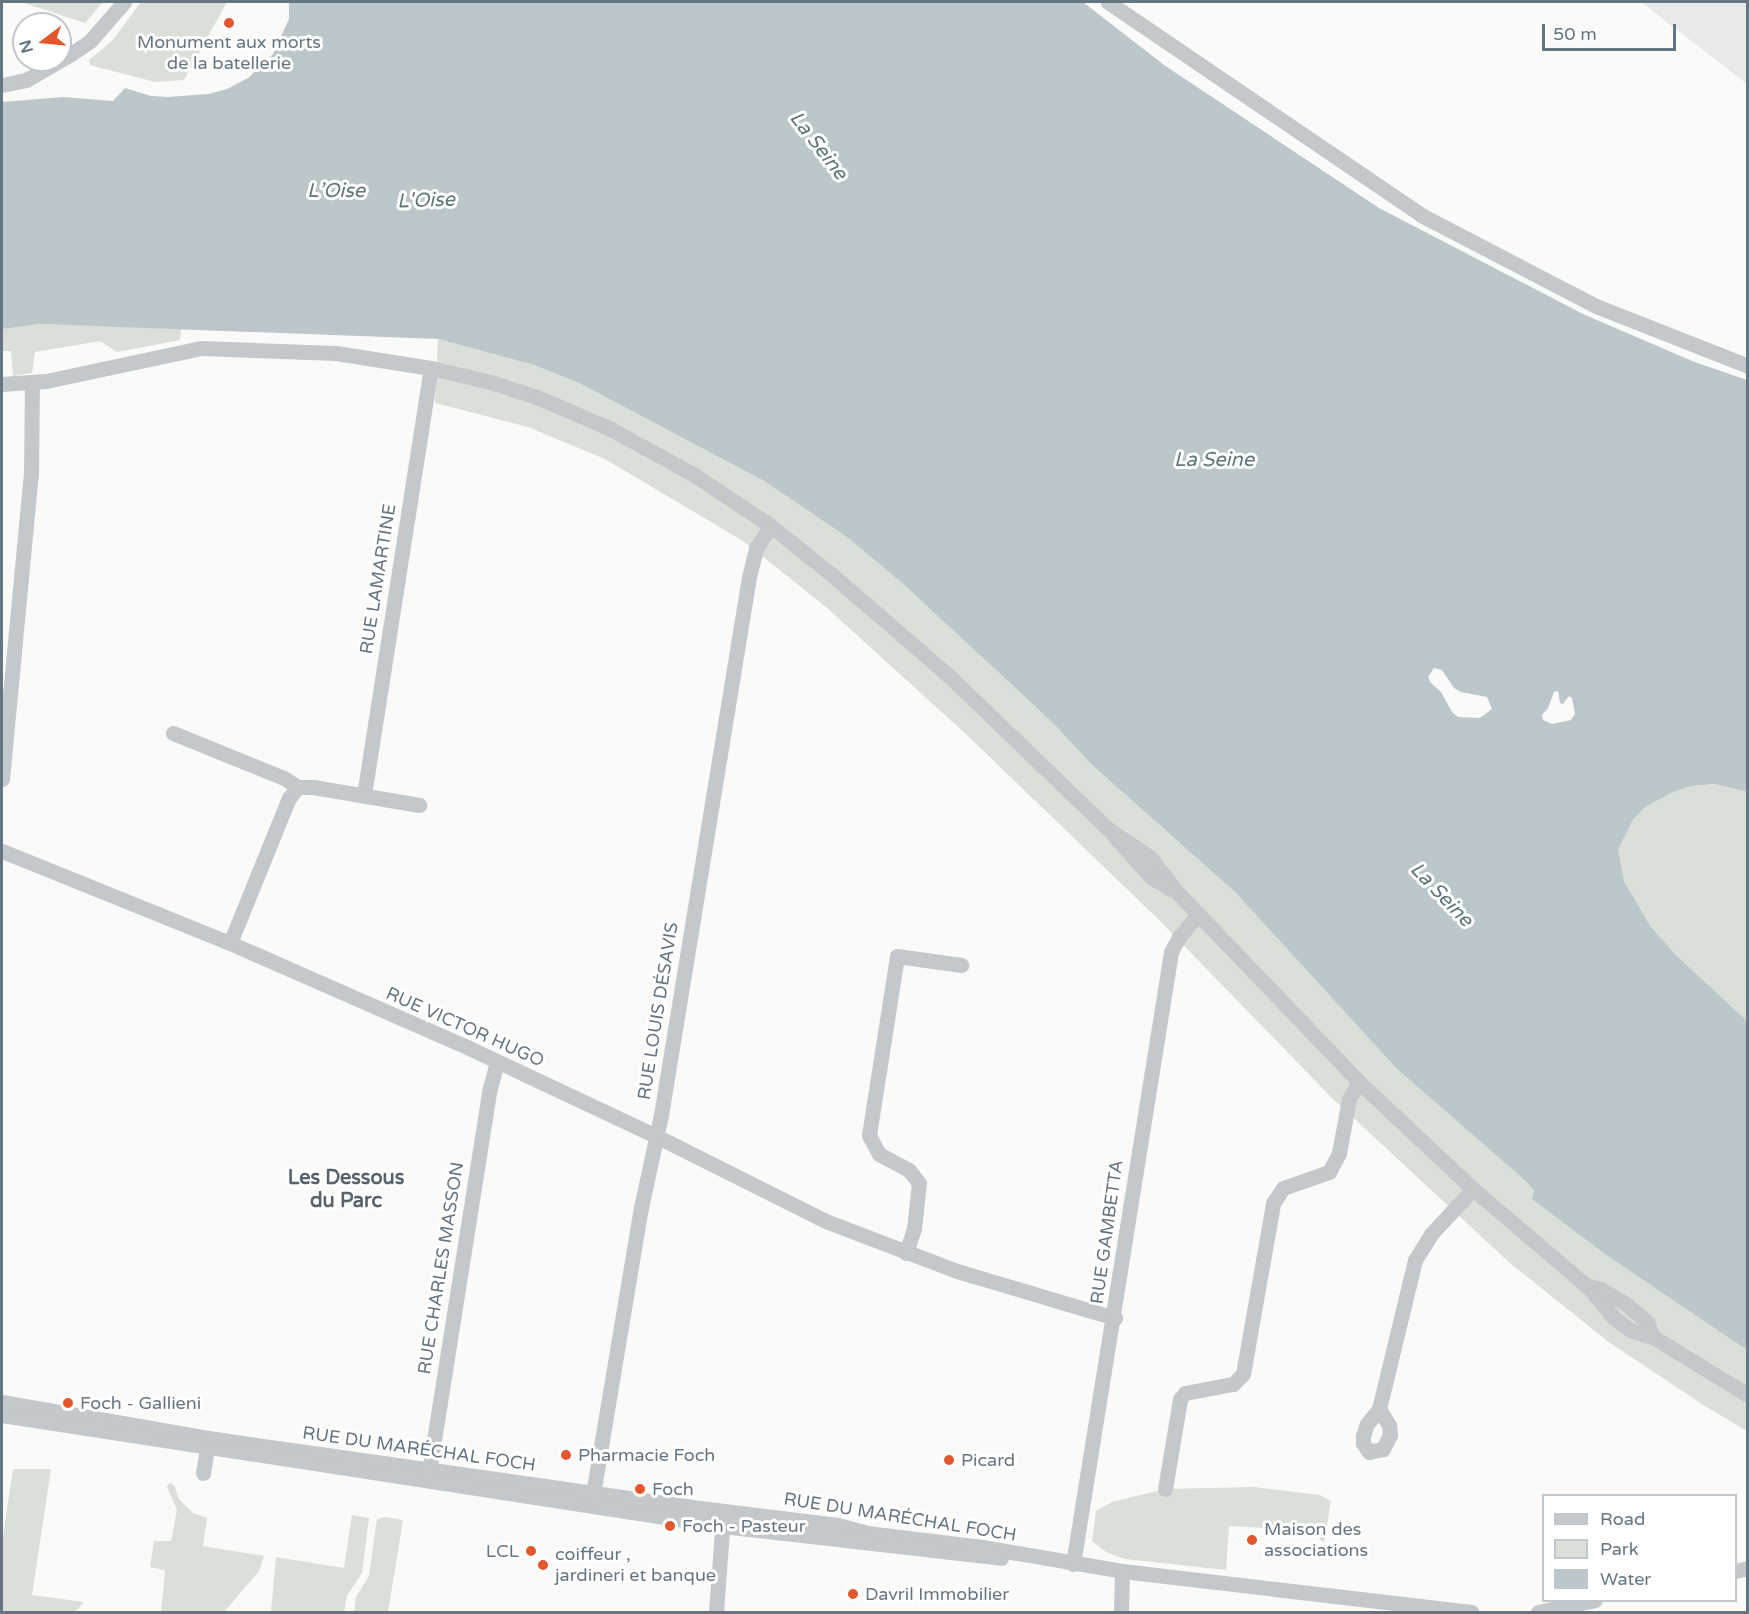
<!DOCTYPE html>
<html>
<head>
<meta charset="utf-8">
<style>
  body { margin:0 }
  #map { position:relative; width:1749px; height:1614px; overflow:hidden; background:#fafaf8; font-family:"Varela Round",sans-serif }
  div>[style] { position:absolute }
  .built>* { inset:0; background:#e8e9e9 }
  .green>* { inset:0; background:#dadfd7 }
  .water>* { inset:0; background:#bbc7cb }
  .street>* { height:15px; margin:-7.5px; padding:0 7.5px; transform-origin:7.5px; border-radius:7.5px; background:#c3c8cc }
  .dots>* { width:16px; height:16px; translate:-50% -50%; box-sizing:border-box; border:3px solid #fff; border-radius:50% }
  span { translate:-50% -50%; white-space:nowrap; text-align:center; line-height:1.15; -webkit-text-stroke:6px #fff; paint-order:stroke }
  .poi-label { font-size:18px; color:#657683 }
  .left { translate:0 -50%; text-align:left }
  .right { translate:-100% -50%; text-align:right }
  .street-label { font-size:18px; color:#657683 }
  .water-label { font-size:20px; color:#60757c; font-style:italic }
  .neighbourhood-label { font-size:20px; color:#57646e; font-weight:700 }
  .frame { position:absolute; inset:0; border:3px solid #657683; pointer-events:none }
  .legend { position:absolute; left:1542px; top:1494px; width:195px; height:108px; box-sizing:border-box; background:#fff; border:2px solid #c1c8cd; margin:0; padding:8px 10px; list-style:none; font-size:18px; color:#657683 }
  .legend li { display:flex; align-items:center; gap:12px; height:30px }
  .legend b { width:30px; border:2px solid #c1c8cd }
  .north { position:absolute; left:12px; top:12px; width:60px; height:60px; box-sizing:border-box; background:#fff; border:2px solid #c1c8cd; border-radius:50%; rotate:254deg; font-size:16px; font-weight:700; line-height:24px; text-align:center; color:#657683 }
  .north::after { content:''; display:block; margin:auto; width:21px; height:27px; background:#e4572e; clip-path:polygon(50% 0,100% 100%,50% 72%,0 100%) }
  .scale { position:absolute; left:1542px; top:24px; width:134px; height:27px; box-sizing:border-box; border:3px solid #657683; border-top:0; padding-left:8px; font-size:18px; line-height:21px; white-space:nowrap; color:#657683; -webkit-text-stroke:4px #fff; paint-order:stroke }
</style>
</head>
<body>
<div id="map">
  <div class="built">
    <i style="clip-path:polygon(1641px 2px,1747px 2px,1747px 84px)"></i>
  </div>
  <div class="green">
    <i style="clip-path:polygon(21px 2px,103px 2px,85px 23px)"></i>
    <i style="clip-path:polygon(141px 2px,227px 2px,184px 80px,155px 82px,90px 65px,89px 60px,112px 41px)"></i>
    <i style="clip-path:polygon(40px 324px,181px 329px,180px 340px,117px 352px,100px 341px,35px 352px,32px 373px,13px 376px,11px 351px,2px 351px,2px 329px)"></i>
    <i style="clip-path:polygon(438px 339px,534px 365px,579px 383px,764px 481px,847px 537px,901px 582px,1053px 723px,1091px 764px,1235px 892px,1397px 1069px,1527px 1181px,1534px 1192px,1747px 1350px,1747px 1431px,1705px 1406px,1610px 1343px,1511px 1264px,1333px 1099px,1157px 918px,968px 736px,826px 607px,743px 541px,605px 459px,528px 427px,435px 403px)"></i>
    <i style="clip-path:polygon(1715px 784px,1747px 792px,1747px 1021px,1675px 954px,1651px 927px,1624px 881px,1619px 865px,1618px 850px,1633px 820px,1645px 807px,1673px 792px,1692px 786px)"></i>
    <i style="clip-path:polygon(13px 1469px,51px 1469px,32px 1595px,84px 1602px,75px 1612px,2px 1612px,2px 1543px)"></i>
    <i style="clip-path:polygon(170px 1483px,174px 1485px,179px 1499px,193px 1513px,207px 1518px,203px 1546px,264px 1556px,259px 1571px,224px 1612px,161px 1612px,165px 1573px,164px 1570px,150px 1567px,154px 1541px,171px 1541px,177px 1510px,167px 1487px)"></i>
    <i style="clip-path:polygon(1254px 1487px,1320px 1495px,1331px 1501px,1324px 1543px,1311px 1531px,1229px 1526px,1226px 1570px,1125px 1559px,1106px 1552px,1092px 1541px,1096px 1511px,1112px 1502px,1165px 1489px)"></i>
    <i style="clip-path:polygon(352px 1515px,369px 1518px,362px 1573px,347px 1596px,344px 1612px,271px 1612px,276px 1557px,344px 1568px)"></i>
    <i style="clip-path:polygon(385px 1517px,403px 1520px,388px 1612px,354px 1612px,356px 1597px,369px 1576px,377px 1519px)"></i>
  </div>
  <div class="water">
    <i style="clip-path:polygon(evenodd,289px 2px,1083px 2px,1164px 65px,1379px 208px,1583px 314px,1692px 361px,1747px 380px,1747px 792px,1715px 784px,1692px 786px,1673px 792px,1645px 807px,1633px 820px,1618px 850px,1624px 881px,1651px 927px,1675px 954px,1747px 1021px,1747px 1350px,1605px 1254px,1532px 1199px,1534px 1191px,1526px 1181px,1397px 1069px,1235px 892px,1091px 764px,1053px 723px,901px 582px,847px 537px,764px 481px,579px 383px,534px 365px,438px 339px,40px 324px,2px 329px,2px 102px,63px 97px,113px 101px,125px 88px,151px 96px,168px 97px,208px 94px,227px 89px,248px 78px,273px 54px,289px 19px,289px 2px,1434px 668px,1442px 670px,1454px 688px,1461px 692px,1487px 697px,1492px 709px,1480px 718px,1458px 717px,1452px 712px,1441px 692px,1430px 682px,1428px 677px,1434px 668px,289px 2px,1558px 691px,1560px 703px,1563px 704px,1569px 696px,1572px 698px,1575px 714px,1571px 720px,1552px 724px,1543px 720px,1542px 715px,1548px 708px,1554px 692px,1558px 691px)"></i>
  </div>
  <div class="street">
    <i style="left:1108px;top:2px;width:379px;rotate:34.2deg"></i>
    <i style="left:1421px;top:215px;width:197px;rotate:27.5deg"></i>
    <i style="left:1596px;top:306px;width:163px;rotate:21.5deg"></i>
    <i style="left:2px;top:85px;width:25px;rotate:-12deg"></i>
    <i style="left:26px;top:80px;width:52px;rotate:-30deg"></i>
    <i style="left:71px;top:54px;width:23px;rotate:-34deg"></i>
    <i style="left:90px;top:41px;width:52px;rotate:-48.9deg"></i>
    <i style="left:2px;top:384px;width:44px;rotate:-3.9deg"></i>
    <i style="left:46px;top:381px;width:158px;rotate:-12deg"></i>
    <i style="left:201px;top:348px;width:135px;rotate:2.1deg"></i>
    <i style="left:336px;top:353px;width:96px;rotate:9deg"></i>
    <i style="left:431px;top:368px;width:61px;rotate:13.3deg"></i>
    <i style="left:490px;top:382px;width:49px;rotate:17.7deg"></i>
    <i style="left:537px;top:397px;width:81px;rotate:23.4deg"></i>
    <i style="left:611px;top:429px;width:97px;rotate:28.9deg"></i>
    <i style="left:696px;top:476px;width:90px;rotate:33.7deg"></i>
    <i style="left:771px;top:526px;width:77px;rotate:38.7deg"></i>
    <i style="left:831px;top:574px;width:153px;rotate:40.8deg"></i>
    <i style="left:947px;top:674px;width:223px;rotate:43.9deg"></i>
    <i style="left:1108px;top:829px;width:50px;rotate:33.7deg"></i>
    <i style="left:1150px;top:857px;width:44px;rotate:52.4deg"></i>
    <i style="left:1177px;top:892px;width:263px;rotate:46.2deg"></i>
    <i style="left:1359px;top:1082px;width:156px;rotate:43.2deg"></i>
    <i style="left:1473px;top:1189px;width:150px;rotate:40.4deg"></i>
    <i style="left:1587px;top:1286px;width:42px;rotate:49.8deg"></i>
    <i style="left:1614px;top:1318px;width:22px;rotate:36deg"></i>
    <i style="left:1632px;top:1331px;width:22px;rotate:16deg"></i>
    <i style="left:1653px;top:1337px;width:111px;rotate:31.4deg"></i>
    <i style="left:173px;top:733px;width:120px;rotate:22.1deg"></i>
    <i style="left:284px;top:778px;width:17px;rotate:33deg"></i>
    <i style="left:2px;top:779px;width:305px;rotate:-84.6deg"></i>
    <i style="left:31px;top:475px;width:91px;rotate:-89.4deg"></i>
    <i style="left:364px;top:795px;width:432px;rotate:-81.1deg"></i>
    <i style="left:1114px;top:836px;width:57px;rotate:47.9deg"></i>
    <i style="left:1152px;top:878px;width:24px;rotate:30deg"></i>
    <i style="left:2px;top:851px;width:246px;rotate:22deg"></i>
    <i style="left:230px;top:943px;width:261px;rotate:23.7deg"></i>
    <i style="left:469px;top:1048px;width:207px;rotate:25.2deg"></i>
    <i style="left:656px;top:1136px;width:192px;rotate:26.6deg"></i>
    <i style="left:828px;top:1222px;width:138px;rotate:20.8deg"></i>
    <i style="left:957px;top:1271px;width:165px;rotate:16.6deg"></i>
    <i style="left:230px;top:943px;width:157px;rotate:-67.9deg"></i>
    <i style="left:289px;top:798px;width:14px;rotate:-51deg"></i>
    <i style="left:298px;top:787px;width:15px"></i>
    <i style="left:313px;top:787px;width:108px;rotate:9.6deg"></i>
    <i style="left:906px;top:1253px;width:25px;rotate:-72deg"></i>
    <i style="left:914px;top:1229px;width:46px;rotate:-83.8deg"></i>
    <i style="left:919px;top:1183px;width:16px;rotate:-128deg"></i>
    <i style="left:909px;top:1170px;width:34px;rotate:-152deg"></i>
    <i style="left:879px;top:1154px;width:21px;rotate:-118deg"></i>
    <i style="left:869px;top:1135px;width:181px;rotate:-81.1deg"></i>
    <i style="left:897px;top:956px;width:65px;rotate:8deg"></i>
    <i style="left:1587px;top:1286px;width:14px;rotate:12deg"></i>
    <i style="left:1601px;top:1289px;width:29px;rotate:31deg"></i>
    <i style="left:1626px;top:1304px;width:28px;rotate:41deg"></i>
    <i style="left:1647px;top:1322px;width:16px;rotate:68deg"></i>
    <i style="left:2px;top:1402px;width:209px;rotate:9.9deg"></i>
    <i style="left:208px;top:1438px;width:489px;rotate:8.1deg"></i>
    <i style="left:692px;top:1507px;width:147px;rotate:7deg"></i>
    <i style="left:838px;top:1525px;width:30px;rotate:15deg"></i>
    <i style="left:867px;top:1533px;width:116px;rotate:6.9deg"></i>
    <i style="left:982px;top:1547px;width:142px;rotate:9.7deg"></i>
    <i style="left:1122px;top:1571px;width:352px;rotate:6.7deg"></i>
    <i style="left:1379px;top:1409px;width:19px;rotate:58deg"></i>
    <i style="left:1389px;top:1425px;width:10px;rotate:84deg"></i>
    <i style="left:1390px;top:1435px;width:16px;rotate:117deg"></i>
    <i style="left:1383px;top:1449px;width:14px;rotate:168deg"></i>
    <i style="left:1369px;top:1452px;width:11px;rotate:-124deg"></i>
    <i style="left:1363px;top:1443px;width:7px;rotate:-90deg"></i>
    <i style="left:1363px;top:1436px;width:13px;rotate:-72deg"></i>
    <i style="left:1367px;top:1424px;width:19px;rotate:-51deg"></i>
    <i style="left:1379px;top:1409px;width:153px;rotate:-76.4deg"></i>
    <i style="left:1415px;top:1260px;width:31px;rotate:-58deg"></i>
    <i style="left:1431px;top:1234px;width:62px;rotate:-47deg"></i>
    <i style="left:2px;top:1415px;width:729px;rotate:8.76deg"></i>
    <i style="left:722px;top:1526px;width:281px;rotate:6.5deg"></i>
    <i style="left:203px;top:1473px;width:32px;rotate:-81deg"></i>
    <i style="left:428px;top:1478px;width:395px;rotate:-81deg"></i>
    <i style="left:490px;top:1088px;width:27px;rotate:-75deg"></i>
    <i style="left:1165px;top:1489px;width:91px;rotate:-80.5deg"></i>
    <i style="left:1180px;top:1399px;width:8px;rotate:-50deg"></i>
    <i style="left:1185px;top:1393px;width:49px;rotate:-10.6deg"></i>
    <i style="left:1233px;top:1384px;width:14px;rotate:-45deg"></i>
    <i style="left:1243px;top:1374px;width:174px;rotate:-80deg"></i>
    <i style="left:1273px;top:1203px;width:18px;rotate:-56deg"></i>
    <i style="left:1283px;top:1188px;width:49px;rotate:-19.2deg"></i>
    <i style="left:1329px;top:1172px;width:21px;rotate:-62deg"></i>
    <i style="left:1339px;top:1153px;width:55px;rotate:-79.5deg"></i>
    <i style="left:1349px;top:1099px;width:20px;rotate:-60deg"></i>
    <i style="left:592px;top:1500px;width:296px;rotate:-80.5deg"></i>
    <i style="left:641px;top:1208px;width:95px;rotate:-77.9deg"></i>
    <i style="left:661px;top:1115px;width:545px;rotate:-80.71deg"></i>
    <i style="left:749px;top:577px;width:30px;rotate:-76deg"></i>
    <i style="left:756px;top:548px;width:27px;rotate:-56deg"></i>
    <i style="left:1073px;top:1564px;width:620px;rotate:-80.9deg"></i>
    <i style="left:1171px;top:952px;width:17px;rotate:-62deg"></i>
    <i style="left:1179px;top:937px;width:30px;rotate:-50deg"></i>
    <i style="left:1736px;top:1571px;width:12px;rotate:-14deg"></i>
    <i style="left:716px;top:1612px;width:95px;rotate:-85.8deg"></i>
    <i style="left:1121px;top:1612px;width:41px;rotate:-88.6deg"></i>
    <i style="left:1538px;top:1612px;width:58px;rotate:-11.9deg"></i>
  </div>
  <div class="dots">
    <i style="left:229px;top:23px;background:#e4572e"></i>
    <i style="left:68px;top:1403px;background:#e4572e"></i>
    <i style="left:566px;top:1455px;background:#e4572e"></i>
    <i style="left:949px;top:1460px;background:#e4572e"></i>
    <i style="left:640px;top:1489px;background:#e4572e"></i>
    <i style="left:670px;top:1526px;background:#e4572e"></i>
    <i style="left:1252px;top:1540px;background:#e4572e"></i>
    <i style="left:531px;top:1551px;background:#e4572e"></i>
    <i style="left:543px;top:1565px;background:#e4572e"></i>
    <i style="left:853px;top:1594px;background:#e4572e"></i>
  </div>
  <div class="poi-label">
    <span style="left:229px;top:53px">Monument aux morts<br>de la batellerie</span>
    <span class="left" style="left:80px;top:1403px">Foch - Gallieni</span>
    <span class="left" style="left:578px;top:1455px">Pharmacie Foch</span>
    <span class="left" style="left:961px;top:1460px">Picard</span>
    <span class="left" style="left:652px;top:1489px">Foch</span>
    <span class="left" style="left:682px;top:1526px">Foch - Pasteur</span>
    <span class="left" style="left:1264px;top:1540px">Maison des<br>associations</span>
    <span class="right" style="left:519px;top:1551px">LCL</span>
    <span class="left" style="left:555px;top:1565px">coiffeur ,<br>jardineri et banque</span>
    <span class="left" style="left:865px;top:1594px">Davril Immobilier</span>
  </div>
  <div class="street-label">
    <span style="left:378px;top:579px;rotate:-81deg">RUE LAMARTINE</span>
    <span style="left:658px;top:1011px;rotate:-81deg">RUE LOUIS DÉSAVIS</span>
    <span style="left:465px;top:1027px;rotate:24deg">RUE VICTOR HUGO</span>
    <span style="left:1107px;top:1232px;rotate:-82deg">RUE GAMBETTA</span>
    <span style="left:441px;top:1268px;rotate:-81deg">RUE CHARLES MASSON</span>
    <span style="left:419px;top:1449px;rotate:8deg">RUE DU MARÉCHAL FOCH</span>
    <span style="left:900px;top:1517px;rotate:9deg">RUE DU MARÉCHAL FOCH</span>
  </div>
  <div class="water-label">
    <span style="left:818px;top:146px;rotate:52deg">La Seine</span>
    <span style="left:336px;top:191px">L’Oise</span>
    <span style="left:426px;top:201px;rotate:-2deg">L'Oise</span>
    <span style="left:1214px;top:460px">La Seine</span>
    <span style="left:1441px;top:895px;rotate:46deg">La Seine</span>
  </div>
  <div class="neighbourhood-label">
    <span style="left:346px;top:1190px">Les Dessous<br>du Parc</span>
  </div>
  <div class="frame"></div>
  <ul class="legend">
  <li><b style="height:8px;background:#c3c8cc"></b>Road</li>
  <li><b style="height:16px;background:#dadfd7"></b>Park</li>
  <li><b style="height:16px;background:#bbc7cb"></b>Water</li>
  </ul>
  <div class="north">N</div>
  <div class="scale">50 m</div>
</div>
</body>
</html>
